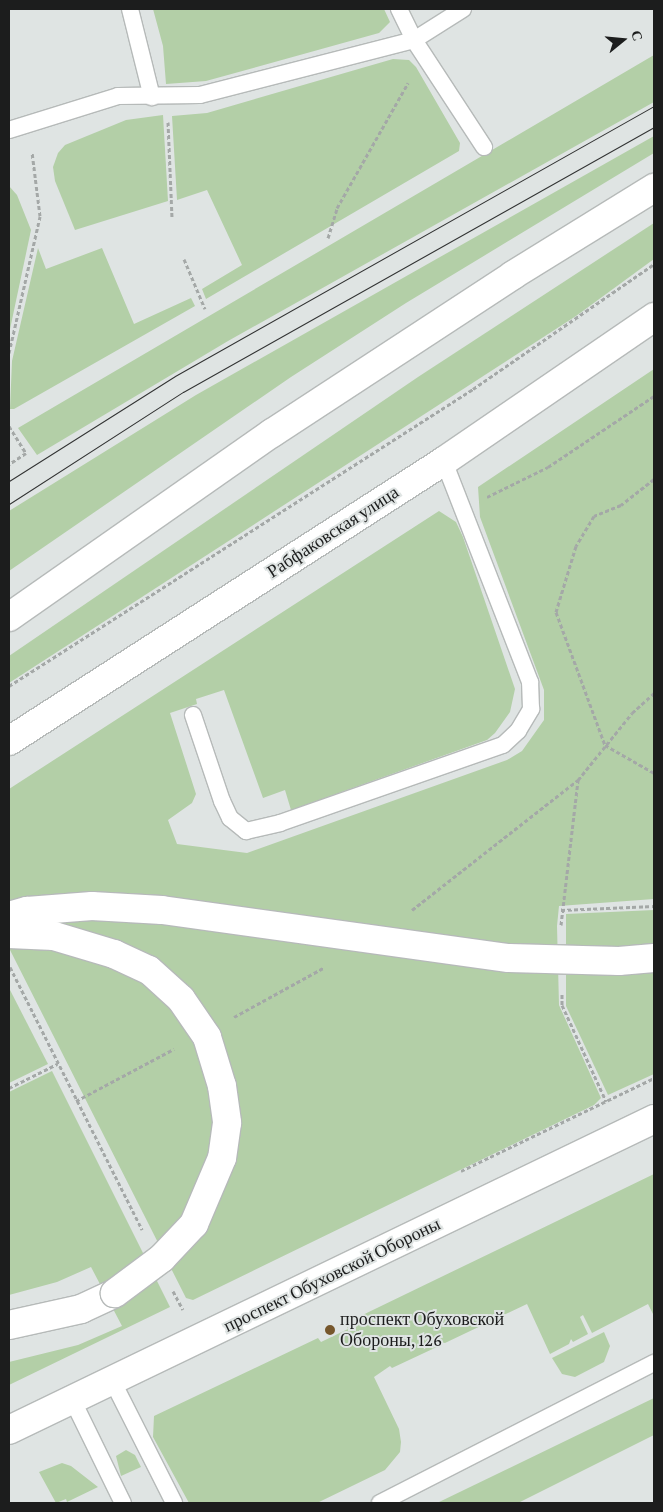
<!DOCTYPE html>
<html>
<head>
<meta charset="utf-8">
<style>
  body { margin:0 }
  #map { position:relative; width:663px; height:1512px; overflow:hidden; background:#dfe4e3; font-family:"Crimson Pro",serif }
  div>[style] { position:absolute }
  .green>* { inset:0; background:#b3cfa7 }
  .path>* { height:3px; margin-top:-1.5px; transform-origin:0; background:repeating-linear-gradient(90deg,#a4a8a7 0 4px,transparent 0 6.5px) }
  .roads { filter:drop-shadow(1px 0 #b6bab9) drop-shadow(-1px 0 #b6bab9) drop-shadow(0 1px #b6bab9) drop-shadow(0 -1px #b6bab9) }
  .service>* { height:16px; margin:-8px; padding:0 8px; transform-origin:8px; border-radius:8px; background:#fff }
  .primary>* { height:28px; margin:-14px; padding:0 14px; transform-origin:14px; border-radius:14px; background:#fff }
  .tram>* { height:1px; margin:-0.5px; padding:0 0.5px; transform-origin:0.5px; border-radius:0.5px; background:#313232 }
  .bridges { filter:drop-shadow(1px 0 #b6bab9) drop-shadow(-1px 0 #b6bab9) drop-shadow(0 1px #b6bab9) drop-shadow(0 -1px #b6bab9) }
  .primary-bridge>* { height:28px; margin:-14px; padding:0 14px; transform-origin:14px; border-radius:14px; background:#fff }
  .dots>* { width:14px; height:14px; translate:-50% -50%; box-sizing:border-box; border:2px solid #dfe4e3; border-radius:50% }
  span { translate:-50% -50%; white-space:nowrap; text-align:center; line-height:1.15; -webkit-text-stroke:4px #dfe4e3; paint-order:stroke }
  .street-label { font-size:18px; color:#1c1d1d }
  .poi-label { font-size:18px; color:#1c1d1d }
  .left { translate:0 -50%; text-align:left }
  .frame { position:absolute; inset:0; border:10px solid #1c1d1d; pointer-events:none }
  .north { position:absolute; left:598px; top:15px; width:50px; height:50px; -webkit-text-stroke:4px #dfe4e3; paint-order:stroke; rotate:73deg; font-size:14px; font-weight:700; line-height:20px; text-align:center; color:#1c1d1d }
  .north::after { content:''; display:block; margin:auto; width:18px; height:22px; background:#1c1d1d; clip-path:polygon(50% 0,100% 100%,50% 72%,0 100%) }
</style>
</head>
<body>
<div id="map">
  <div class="green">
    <i style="clip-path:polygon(153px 9px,384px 9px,390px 22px,379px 33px,206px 81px,166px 84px,163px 46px)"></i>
    <i style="clip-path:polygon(654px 55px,654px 102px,228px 341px,37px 455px,18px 428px)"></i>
    <i style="clip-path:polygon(393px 59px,409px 60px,416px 67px,460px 143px,459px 151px,206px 299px,202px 289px,242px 265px,207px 190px,177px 200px,172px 116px,207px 113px)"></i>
    <i style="clip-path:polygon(163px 115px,168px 201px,75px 230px,55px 181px,53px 167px,58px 153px,65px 145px,126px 120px)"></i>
    <i style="clip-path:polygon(654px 136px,654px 153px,406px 303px,291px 377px,9px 571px,9px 511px,196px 395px)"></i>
    <i style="clip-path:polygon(9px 186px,17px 195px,31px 230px,9px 334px)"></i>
    <i style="clip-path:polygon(654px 223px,654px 259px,576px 316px,9px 683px,9px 656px,418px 377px)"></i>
    <i style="clip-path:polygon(38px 248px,46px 269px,102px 248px,134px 324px,191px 298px,195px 306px,14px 409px,10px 409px,12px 361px)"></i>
    <i style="clip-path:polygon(654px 369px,654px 899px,559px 906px,557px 926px,559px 1005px,601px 1098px,594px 1105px,193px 1300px,186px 1298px,9px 948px,9px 789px,439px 511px,456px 522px,463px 537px,515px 689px,510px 712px,495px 733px,487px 740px,291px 810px,285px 790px,263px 798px,224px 690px,196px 699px,197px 704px,170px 713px,196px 794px,192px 803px,168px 820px,177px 844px,247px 853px,507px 760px,522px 751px,544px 720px,544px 690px,480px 517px,478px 487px)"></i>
    <i style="clip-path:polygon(654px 910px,654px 1074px,608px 1095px,566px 1006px,566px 914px)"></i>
    <i style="clip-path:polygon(9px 988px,48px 1064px,9px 1083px)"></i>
    <i style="clip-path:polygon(52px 1071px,170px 1307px,9px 1385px,9px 1362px,78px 1345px,122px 1326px,91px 1267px,57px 1282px,9px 1295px,9px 1092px)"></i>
    <i style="clip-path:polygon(654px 1174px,654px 1316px,648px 1304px,592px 1333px,583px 1315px,580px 1317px,588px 1334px,573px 1342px,571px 1339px,569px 1344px,550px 1354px,527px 1304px,445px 1343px,439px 1342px,439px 1346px,392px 1368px,390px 1366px,374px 1377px,399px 1429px,401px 1442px,400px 1452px,385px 1470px,317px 1503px,189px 1503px,153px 1437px,154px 1416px,318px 1338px,321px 1342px,348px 1329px,346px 1323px)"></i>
    <i style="clip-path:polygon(604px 1332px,610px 1346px,604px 1362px,575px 1377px,562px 1374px,552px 1358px)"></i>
    <i style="clip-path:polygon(654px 1398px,654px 1435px,518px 1503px,437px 1503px)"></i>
    <i style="clip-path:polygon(126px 1450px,135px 1455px,141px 1467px,121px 1476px,116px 1456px)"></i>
    <i style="clip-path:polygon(62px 1463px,71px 1466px,98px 1487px,67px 1502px,66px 1499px,56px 1503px,39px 1472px)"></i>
  </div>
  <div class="path">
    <i style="left:168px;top:122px;width:95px;rotate:87.6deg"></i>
    <i style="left:328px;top:238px;width:31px;rotate:-73deg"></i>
    <i style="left:337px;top:208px;width:144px;rotate:-60.4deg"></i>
    <i style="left:184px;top:259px;width:54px;rotate:67.2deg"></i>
    <i style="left:9px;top:353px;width:140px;rotate:-77.2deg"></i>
    <i style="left:40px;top:216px;width:64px;rotate:-97.1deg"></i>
    <i style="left:9px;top:426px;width:32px;rotate:58deg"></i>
    <i style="left:26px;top:453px;width:20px;rotate:147deg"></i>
    <i style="left:654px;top:479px;width:42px;rotate:141.8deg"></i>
    <i style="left:621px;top:505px;width:29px;rotate:158deg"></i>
    <i style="left:594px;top:516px;width:35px;rotate:121deg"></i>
    <i style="left:576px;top:546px;width:69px;rotate:106.9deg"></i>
    <i style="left:556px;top:612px;width:142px;rotate:69.8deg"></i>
    <i style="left:605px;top:745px;width:56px;rotate:29.7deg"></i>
    <i style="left:487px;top:497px;width:68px;rotate:-26.2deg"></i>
    <i style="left:548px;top:467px;width:128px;rotate:-33.8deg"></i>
    <i style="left:9px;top:686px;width:551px;rotate:-32.62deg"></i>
    <i style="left:473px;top:389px;width:220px;rotate:-34.6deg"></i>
    <i style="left:412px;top:910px;width:211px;rotate:-38.1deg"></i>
    <i style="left:578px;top:780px;width:86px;rotate:-51.1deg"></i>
    <i style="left:632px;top:713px;width:30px;rotate:-42deg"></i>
    <i style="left:561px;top:910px;width:93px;rotate:-2.5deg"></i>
    <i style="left:561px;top:925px;width:146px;rotate:-83.3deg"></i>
    <i style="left:10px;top:967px;width:294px;rotate:63.3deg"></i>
    <i style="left:562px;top:994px;width:11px;rotate:90deg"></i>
    <i style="left:562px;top:1005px;width:106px;rotate:65.4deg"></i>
    <i style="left:234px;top:1017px;width:102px;rotate:-28.8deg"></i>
    <i style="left:9px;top:1088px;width:54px;rotate:-26.6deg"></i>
    <i style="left:76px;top:1101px;width:111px;rotate:-28deg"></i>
    <i style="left:461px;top:1171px;width:214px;rotate:-25.7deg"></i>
    <i style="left:173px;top:1291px;width:21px;rotate:62deg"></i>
  </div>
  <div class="roads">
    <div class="service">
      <i style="left:130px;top:9px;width:91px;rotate:76deg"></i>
      <i style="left:399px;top:9px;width:34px;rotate:64deg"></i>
      <i style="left:414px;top:40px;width:128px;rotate:56.8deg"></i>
      <i style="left:9px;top:130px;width:114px;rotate:-17.3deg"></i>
      <i style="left:118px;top:96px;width:82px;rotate:-0.7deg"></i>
      <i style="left:200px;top:95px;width:221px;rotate:-14.4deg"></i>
      <i style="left:414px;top:40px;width:58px;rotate:-32.3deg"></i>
      <i style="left:193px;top:715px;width:91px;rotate:71.4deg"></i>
      <i style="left:222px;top:801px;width:19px;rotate:65deg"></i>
      <i style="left:230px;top:818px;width:21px;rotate:39deg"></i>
      <i style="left:246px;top:831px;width:35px;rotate:-13deg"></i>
      <i style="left:280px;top:823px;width:236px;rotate:-19.3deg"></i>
      <i style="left:503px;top:745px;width:21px;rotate:-43deg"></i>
      <i style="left:518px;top:731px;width:26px;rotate:-59deg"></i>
      <i style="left:531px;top:709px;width:27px;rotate:-92deg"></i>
      <i style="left:530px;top:682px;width:237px;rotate:-111.3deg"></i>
      <i style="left:112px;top:1380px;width:138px;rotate:63.2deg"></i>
      <i style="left:72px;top:1399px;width:116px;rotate:63.9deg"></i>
      <i style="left:380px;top:1503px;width:308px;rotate:-27.1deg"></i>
    </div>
    <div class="primary">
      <i style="left:9px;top:617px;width:321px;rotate:-35deg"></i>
      <i style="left:272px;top:433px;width:288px;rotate:-33.2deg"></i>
      <i style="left:513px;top:275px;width:166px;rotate:-31.7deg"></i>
      <i style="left:9px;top:741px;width:517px;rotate:-32.77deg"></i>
      <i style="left:444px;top:461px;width:255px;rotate:-34.4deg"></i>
      <i style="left:9px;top:1325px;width:74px;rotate:-12.5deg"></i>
      <i style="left:81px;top:1309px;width:38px;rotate:-25deg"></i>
      <i style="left:9px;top:1430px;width:716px;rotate:-25.74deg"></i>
    </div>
  </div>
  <div class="tram">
    <i style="left:9px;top:481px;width:196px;rotate:-32.3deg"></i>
    <i style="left:175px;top:376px;width:550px;rotate:-29.41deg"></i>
    <i style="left:9px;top:504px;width:207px;rotate:-32.8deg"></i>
    <i style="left:183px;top:392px;width:540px;rotate:-29.36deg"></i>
  </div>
  <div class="bridges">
    <div class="primary-bridge">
      <i style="left:9px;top:916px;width:19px;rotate:-16deg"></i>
      <i style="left:27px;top:911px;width:65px;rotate:-4.4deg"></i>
      <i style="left:92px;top:906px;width:70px;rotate:3.3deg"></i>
      <i style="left:162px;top:910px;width:350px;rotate:7.9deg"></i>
      <i style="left:509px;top:958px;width:110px;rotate:1.6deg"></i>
      <i style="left:619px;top:961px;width:35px;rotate:-5deg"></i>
      <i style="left:9px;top:934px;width:45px;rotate:2.5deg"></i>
      <i style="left:54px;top:936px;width:63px;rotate:16.7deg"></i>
      <i style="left:114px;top:954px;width:38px;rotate:25deg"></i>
      <i style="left:149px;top:970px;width:43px;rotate:42.2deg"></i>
      <i style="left:181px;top:999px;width:46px;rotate:55.6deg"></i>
      <i style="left:207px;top:1037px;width:51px;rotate:73deg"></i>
      <i style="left:222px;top:1086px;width:37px;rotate:82deg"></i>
      <i style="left:227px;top:1123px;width:35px;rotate:98deg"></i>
      <i style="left:222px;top:1158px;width:72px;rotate:113deg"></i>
      <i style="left:194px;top:1224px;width:47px;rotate:133.3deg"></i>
      <i style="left:162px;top:1258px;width:59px;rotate:143.3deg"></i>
    </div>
  </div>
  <div class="dots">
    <i style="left:330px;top:1330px;background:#76572c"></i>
  </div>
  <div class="street-label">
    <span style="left:333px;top:532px;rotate:-33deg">Рабфаковская улица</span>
    <span style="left:332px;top:1275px;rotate:-26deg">проспект Обуховской Обороны</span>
  </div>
  <div class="poi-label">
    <span class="left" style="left:340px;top:1330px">проспект Обуховской<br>Обороны, 126</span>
  </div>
  <div class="frame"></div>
  <div class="north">С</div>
</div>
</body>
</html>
